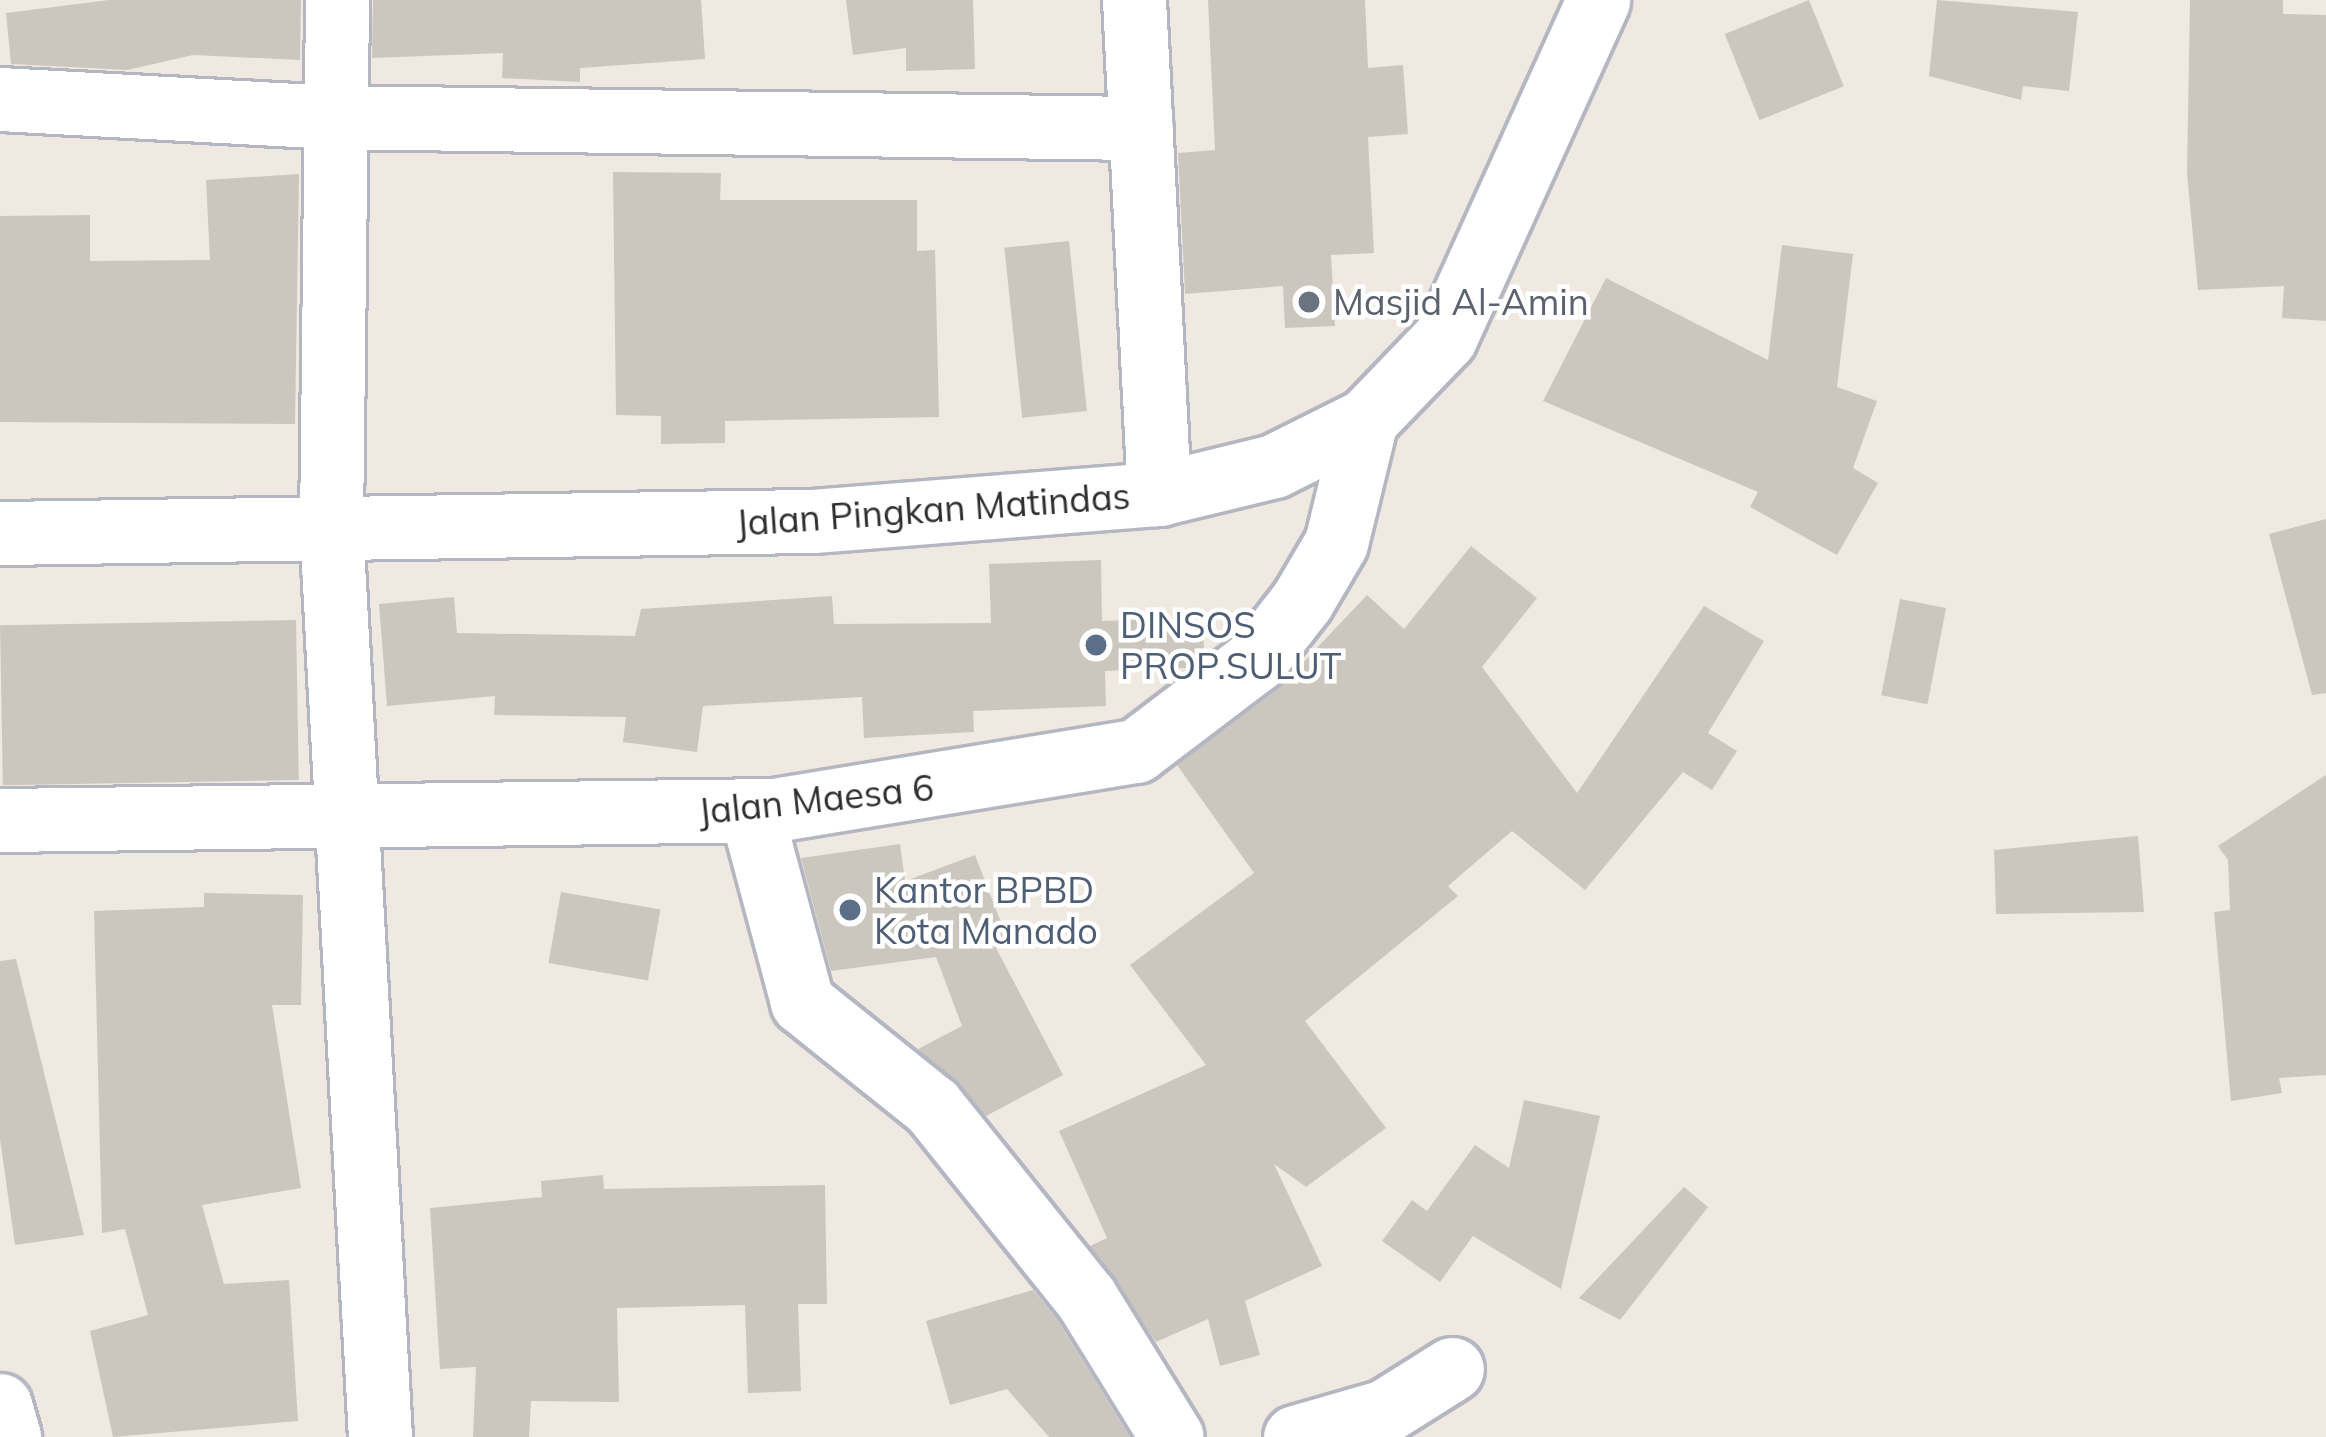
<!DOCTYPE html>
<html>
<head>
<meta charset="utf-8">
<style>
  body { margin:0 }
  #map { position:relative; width:2326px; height:1437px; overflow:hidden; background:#efe9e1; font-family:Mulish,sans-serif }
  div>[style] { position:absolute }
  .building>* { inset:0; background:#cbc7bf; transform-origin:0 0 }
  .roads { filter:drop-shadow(3px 0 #b4b7c1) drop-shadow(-3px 0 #b4b7c1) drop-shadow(0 3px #b4b7c1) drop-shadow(0 -3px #b4b7c1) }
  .minor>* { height:63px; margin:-31.5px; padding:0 31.5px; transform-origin:31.5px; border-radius:31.5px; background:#fff }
  .dots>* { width:33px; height:33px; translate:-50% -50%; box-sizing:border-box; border:6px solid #fff; border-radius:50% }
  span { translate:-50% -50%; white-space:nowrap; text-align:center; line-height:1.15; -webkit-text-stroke:9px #fff; paint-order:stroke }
  .worship-label { font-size:36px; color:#5b616d }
  .left { translate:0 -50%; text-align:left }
  .street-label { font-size:36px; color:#2e2e2e }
  .service-label { font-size:36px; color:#4e5e75 }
</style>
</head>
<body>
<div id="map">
  <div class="building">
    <i style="clip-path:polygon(109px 0,301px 0,300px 60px,193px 55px,127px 70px,11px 64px,6px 13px)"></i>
    <i style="clip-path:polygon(373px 0,701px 0,705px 59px,580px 68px,580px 82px,502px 78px,503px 53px,372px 58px)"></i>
    <i style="clip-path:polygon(846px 0,973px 0,975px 69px,906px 71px,906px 48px,853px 55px)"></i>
    <i style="clip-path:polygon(1208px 0,1365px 0,1368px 68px,1403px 65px,1408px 134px,1368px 137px,1374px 253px,1331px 255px,1335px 326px,1285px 328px,1283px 286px,1185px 294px,1178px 153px,1215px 150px)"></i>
    <i style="left:1809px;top:0;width:93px;height:91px;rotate:68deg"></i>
    <i style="clip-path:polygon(1937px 0,2078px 12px,2069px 91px,2023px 86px,2021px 100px,1929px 76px)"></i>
    <i style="clip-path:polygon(2190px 0,2283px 0,2283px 14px,2326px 15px,2326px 321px,2282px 318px,2284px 286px,2198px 290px,2187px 173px)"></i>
    <i style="clip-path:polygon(613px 172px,721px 173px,720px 200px,917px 200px,917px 251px,935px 250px,939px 417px,725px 421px,725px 443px,661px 444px,661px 416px,616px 415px)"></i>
    <i style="clip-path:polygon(299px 174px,295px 424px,0 422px,0 216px,90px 215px,90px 261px,210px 260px,206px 180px)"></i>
    <i style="left:1069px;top:241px;width:171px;height:65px;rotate:84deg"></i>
    <i style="clip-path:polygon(1782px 245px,1853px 254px,1837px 387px,1877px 401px,1853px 468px,1878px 483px,1837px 555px,1750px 507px,1758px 492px,1543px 401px,1606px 278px,1768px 360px)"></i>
    <i style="clip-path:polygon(2326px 519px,2326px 693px,2312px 695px,2269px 534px)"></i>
    <i style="clip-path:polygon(1471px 546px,1537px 598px,1482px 667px,1577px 793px,1704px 606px,1764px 641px,1708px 733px,1737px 751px,1712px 790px,1683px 772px,1585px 890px,1512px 831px,1448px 886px,1458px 896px,1305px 1021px,1386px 1128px,1306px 1187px,1274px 1164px,1322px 1266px,1245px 1301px,1260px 1355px,1220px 1366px,1208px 1319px,1156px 1342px,1090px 1246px,1107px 1238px,1059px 1131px,1206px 1065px,1130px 965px,1254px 873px,1177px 765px,1278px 689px,1367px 595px,1404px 629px)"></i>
    <i style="clip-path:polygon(1101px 560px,1102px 621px,1203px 617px,1204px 654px,1186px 668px,1105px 671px,1106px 706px,973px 711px,974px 732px,864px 738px,862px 697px,703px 706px,697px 752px,623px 742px,626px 717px,494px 715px,495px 696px,387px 706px,379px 604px,454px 597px,457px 633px,635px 636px,641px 609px,832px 596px,834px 624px,991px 623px,989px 564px)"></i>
    <i style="left:1900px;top:599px;width:47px;height:98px;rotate:11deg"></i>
    <i style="left:296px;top:620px;width:160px;height:296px;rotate:89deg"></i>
    <i style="clip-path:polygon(2326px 775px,2326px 1075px,2279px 1078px,2282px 1093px,2231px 1101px,2214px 912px,2230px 910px,2228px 860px,2218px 846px)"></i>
    <i style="clip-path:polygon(2138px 836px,2144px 912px,1996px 914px,1994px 850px)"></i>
    <i style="clip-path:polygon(900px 844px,905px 881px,975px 855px,1009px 943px,996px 948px,1063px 1075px,986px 1116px,918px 1049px,962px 1026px,936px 957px,831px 971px,801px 858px)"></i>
    <i style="left:561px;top:892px;width:101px;height:72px;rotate:10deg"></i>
    <i style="clip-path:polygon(204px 893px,303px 895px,301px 1005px,272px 1005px,301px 1188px,202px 1205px,224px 1284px,289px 1280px,298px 1421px,113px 1437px,90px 1331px,148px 1315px,125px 1229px,102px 1233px,94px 911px,204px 907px)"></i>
    <i style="clip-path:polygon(16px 959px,84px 1235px,15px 1245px,0 1139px,0 961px)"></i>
    <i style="clip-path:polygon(1524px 1100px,1600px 1116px,1561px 1289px,1473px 1236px,1440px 1282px,1382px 1241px,1412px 1200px,1427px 1211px,1475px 1145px,1509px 1168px)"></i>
    <i style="clip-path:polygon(603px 1175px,604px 1189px,825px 1185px,827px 1304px,798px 1304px,801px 1391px,748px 1393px,745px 1305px,617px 1308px,619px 1402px,531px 1401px,529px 1437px,473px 1437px,476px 1367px,440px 1369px,430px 1208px,542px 1197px,541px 1181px)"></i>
    <i style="clip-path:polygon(1684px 1187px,1708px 1207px,1620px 1320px,1579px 1298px)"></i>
    <i style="clip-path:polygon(1033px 1290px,1057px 1319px,1130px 1437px,1049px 1437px,1007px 1389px,950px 1405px,926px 1321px)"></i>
  </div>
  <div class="roads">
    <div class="minor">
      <i style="left:337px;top:0;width:527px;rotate:90.65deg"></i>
      <i style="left:331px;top:527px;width:911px;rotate:86.92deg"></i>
      <i style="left:1134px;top:0;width:495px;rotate:87.1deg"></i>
      <i style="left:0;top:99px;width:330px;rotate:3.1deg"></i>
      <i style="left:330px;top:117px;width:811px;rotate:0.78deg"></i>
      <i style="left:0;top:533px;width:813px;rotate:-0.85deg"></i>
      <i style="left:813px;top:521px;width:347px;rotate:-4.5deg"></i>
      <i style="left:1159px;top:494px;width:118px;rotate:-13.7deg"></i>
      <i style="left:1274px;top:466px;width:103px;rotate:-26.6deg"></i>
      <i style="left:1366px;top:420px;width:114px;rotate:-46.1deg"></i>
      <i style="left:1445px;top:338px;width:371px;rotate:-65.6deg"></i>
      <i style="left:751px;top:811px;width:198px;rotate:75deg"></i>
      <i style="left:802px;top:1002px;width:166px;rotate:38.7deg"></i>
      <i style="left:932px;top:1106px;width:246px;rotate:51.3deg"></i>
      <i style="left:1086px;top:1298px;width:163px;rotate:58.3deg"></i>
      <i style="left:0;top:820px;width:774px;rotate:-0.74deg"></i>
      <i style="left:774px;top:810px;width:367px;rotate:-9.3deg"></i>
      <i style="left:1136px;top:751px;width:151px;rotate:-37.2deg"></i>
      <i style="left:1256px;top:660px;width:75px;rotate:-52.1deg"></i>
      <i style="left:1302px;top:601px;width:67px;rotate:-59.6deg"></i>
      <i style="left:1336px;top:543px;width:127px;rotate:-76.3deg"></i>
      <i style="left:0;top:1405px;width:33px;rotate:74deg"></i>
      <i style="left:1295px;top:1437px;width:94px;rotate:-16.1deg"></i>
      <i style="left:1385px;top:1411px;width:79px;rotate:-32.1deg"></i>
    </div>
  </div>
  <div class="dots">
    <i style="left:1309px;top:302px;background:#6b7280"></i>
    <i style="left:1096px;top:645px;background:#5c6f8a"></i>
    <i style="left:850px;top:910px;background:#5c6f8a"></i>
  </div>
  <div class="worship-label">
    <span class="left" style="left:1333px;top:302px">Masjid Al-Amin</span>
  </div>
  <div class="street-label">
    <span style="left:933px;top:509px;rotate:-4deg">Jalan Pingkan Matindas</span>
    <span style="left:816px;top:799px;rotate:-6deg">Jalan Maesa 6</span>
  </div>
  <div class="service-label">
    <span class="left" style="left:1120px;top:645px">DINSOS<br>PROP.SULUT</span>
    <span class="left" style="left:874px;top:910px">Kantor BPBD<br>Kota Manado</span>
  </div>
</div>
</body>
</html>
